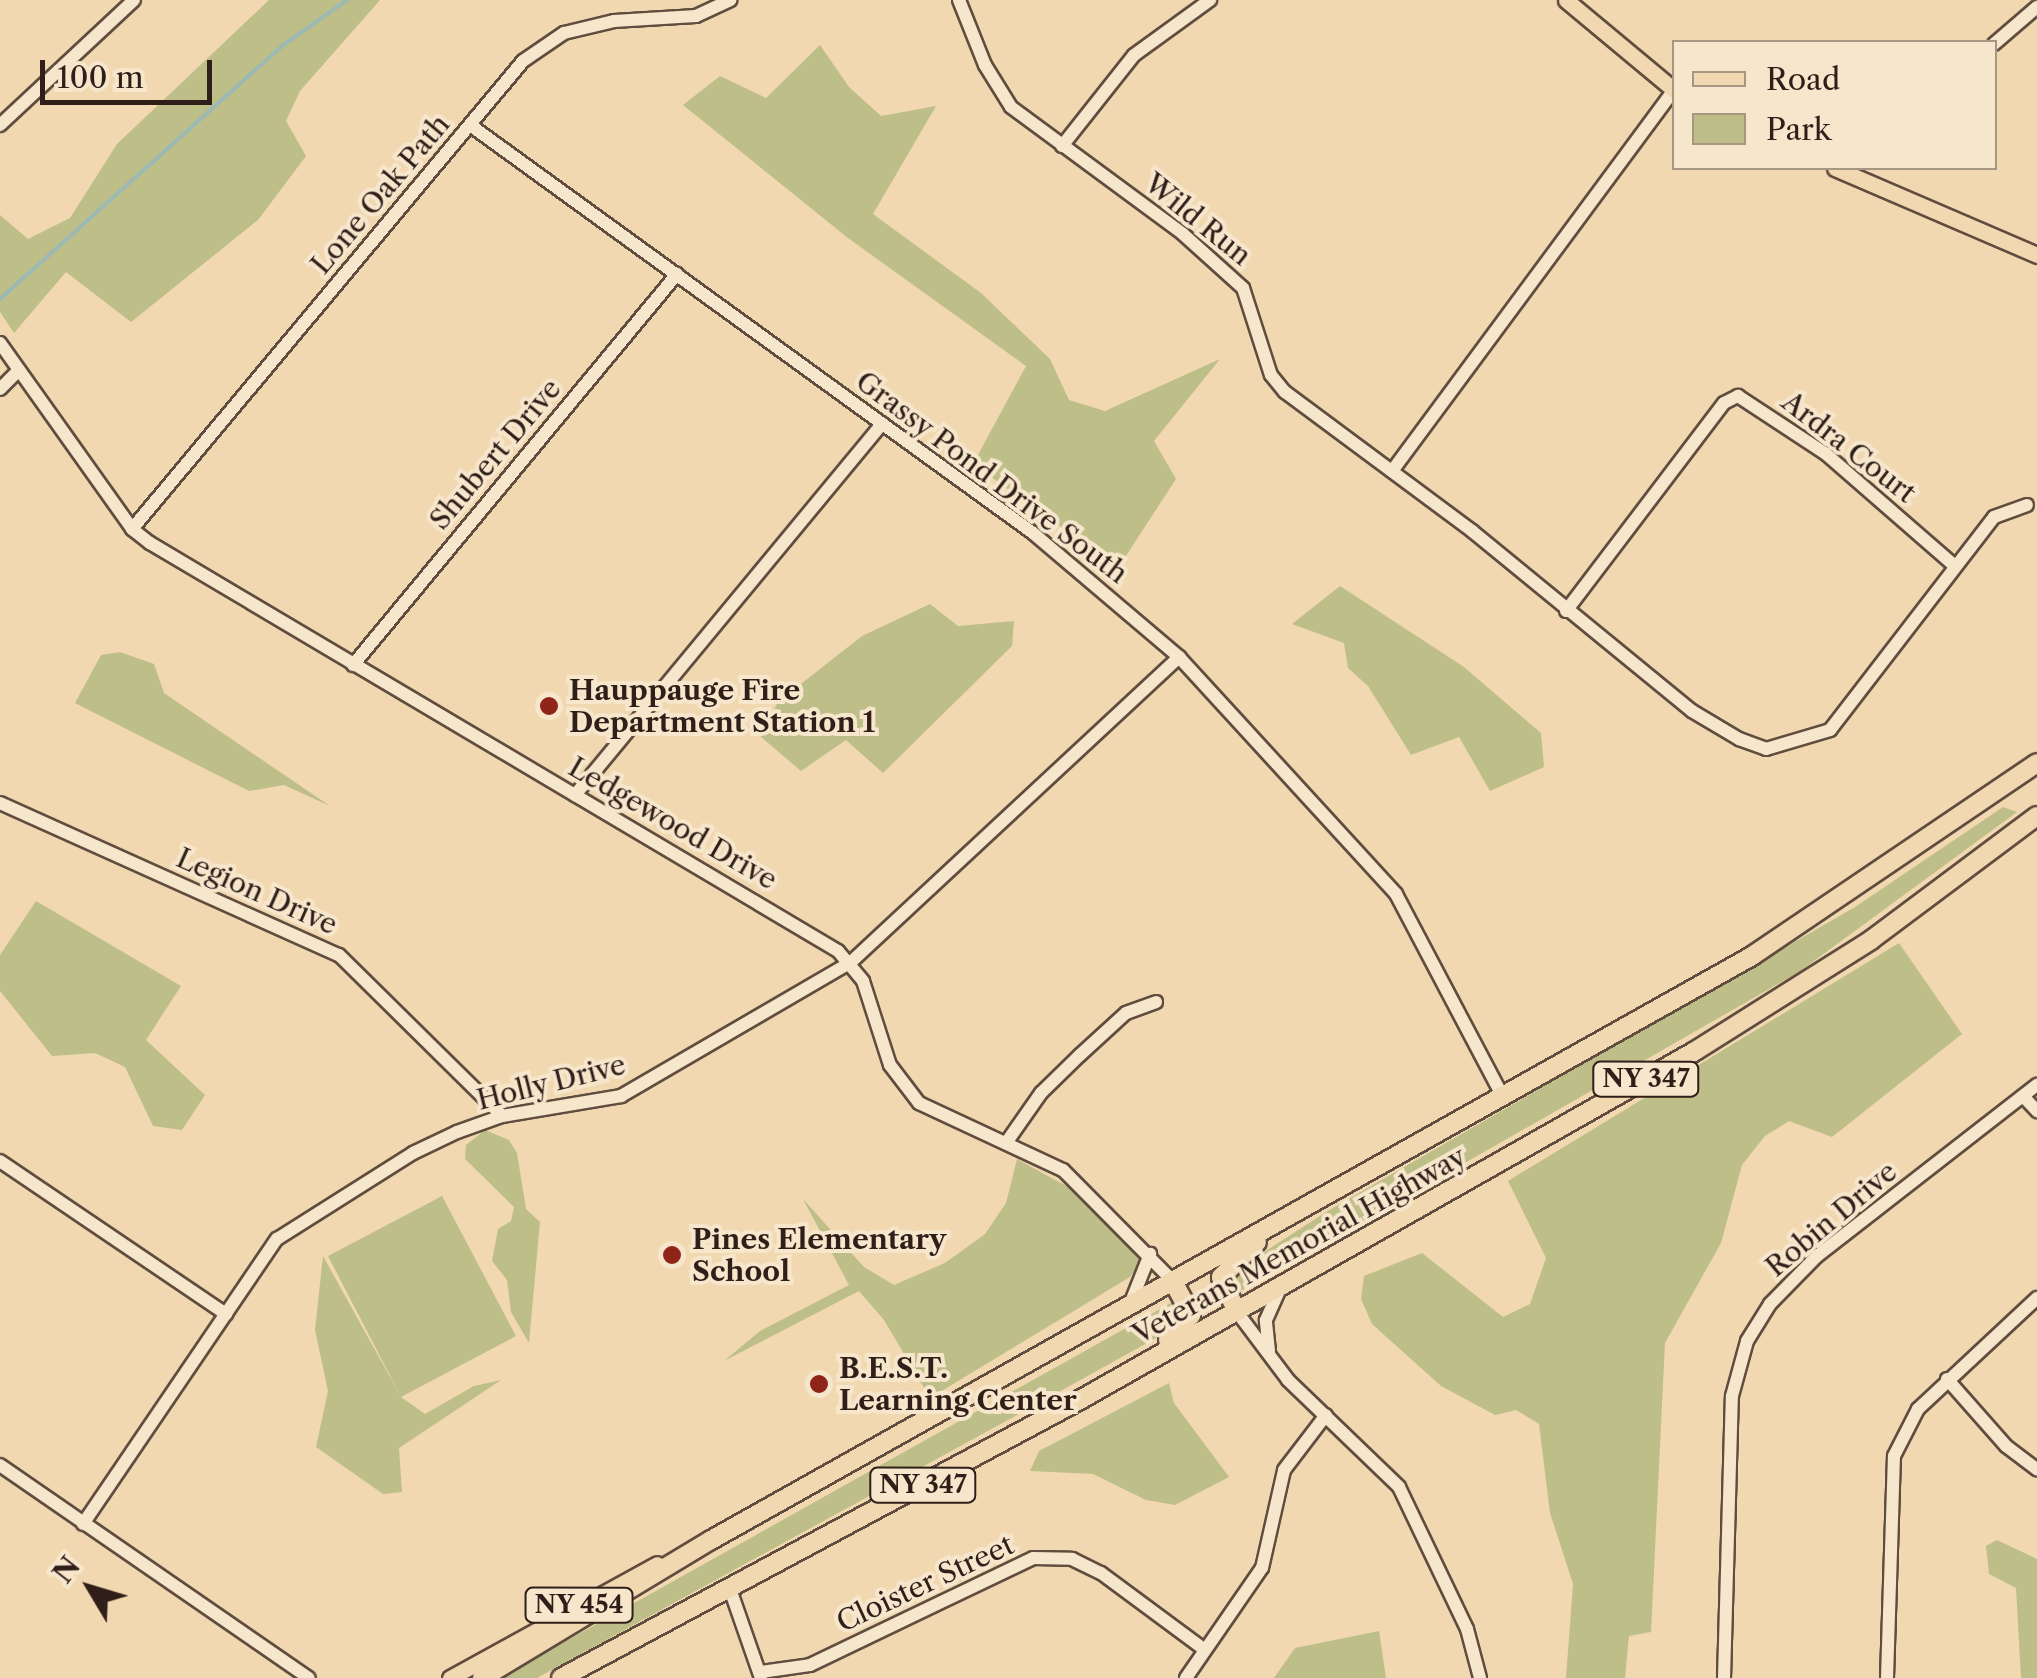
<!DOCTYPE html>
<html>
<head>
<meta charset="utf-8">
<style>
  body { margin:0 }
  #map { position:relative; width:2037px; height:1678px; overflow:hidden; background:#f1d8b1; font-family:"Libre Caslon Text",serif }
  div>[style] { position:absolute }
  .green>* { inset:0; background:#bebe89 }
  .stream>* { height:4px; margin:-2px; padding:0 2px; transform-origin:2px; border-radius:2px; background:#9cb9b2 }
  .roads { filter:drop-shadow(2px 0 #604d3f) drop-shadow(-2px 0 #604d3f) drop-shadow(0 2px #604d3f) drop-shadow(0 -2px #604d3f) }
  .minor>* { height:12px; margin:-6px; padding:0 6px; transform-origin:6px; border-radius:6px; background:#f6e6cc }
  .major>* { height:15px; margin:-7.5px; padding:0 7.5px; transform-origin:7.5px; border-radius:7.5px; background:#f1d8b1 }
  .highway>* { height:18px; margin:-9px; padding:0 9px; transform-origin:9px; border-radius:9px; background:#f1d8b1 }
  .dots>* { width:28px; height:28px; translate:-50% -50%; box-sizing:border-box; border:5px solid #f6e6cc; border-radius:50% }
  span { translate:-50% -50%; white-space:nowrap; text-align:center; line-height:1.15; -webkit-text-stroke:8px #f6e6cc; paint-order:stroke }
  .shield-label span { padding:2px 8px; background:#f6e6cc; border:2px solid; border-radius:8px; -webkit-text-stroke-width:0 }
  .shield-label { font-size:25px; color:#301f19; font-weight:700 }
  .street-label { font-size:28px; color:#301f19 }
  .poi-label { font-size:28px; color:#301f19; font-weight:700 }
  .left { translate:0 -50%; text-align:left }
  .legend { position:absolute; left:1672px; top:40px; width:325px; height:130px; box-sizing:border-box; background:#f6e6cc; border:2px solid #a79684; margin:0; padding:12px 18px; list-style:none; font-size:30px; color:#301f19 }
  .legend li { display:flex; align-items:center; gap:20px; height:50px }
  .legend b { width:50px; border:2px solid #a79684 }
  .north { position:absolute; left:40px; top:1538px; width:100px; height:100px; -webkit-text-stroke:8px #f6e6cc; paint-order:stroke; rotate:308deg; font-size:28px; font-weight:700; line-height:40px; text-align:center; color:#301f19 }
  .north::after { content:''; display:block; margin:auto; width:35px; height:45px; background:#301f19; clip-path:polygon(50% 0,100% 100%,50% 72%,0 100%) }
  .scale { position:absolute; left:40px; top:60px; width:172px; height:45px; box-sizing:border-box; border:5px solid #301f19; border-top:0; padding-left:12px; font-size:30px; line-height:35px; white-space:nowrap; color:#301f19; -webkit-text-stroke:8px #f6e6cc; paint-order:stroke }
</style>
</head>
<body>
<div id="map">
  <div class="green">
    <i style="clip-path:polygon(269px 0,380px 0,300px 91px,286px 121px,306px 156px,258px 220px,131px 322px,66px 272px,14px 333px,0 312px,0 215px,28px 239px,70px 218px,117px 144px)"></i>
    <i style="clip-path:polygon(820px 45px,849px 87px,881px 116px,936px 106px,873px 214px,981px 293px,1050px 359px,1069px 400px,1105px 411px,1220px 359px,1154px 441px,1176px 479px,1118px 568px,973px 464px,1026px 366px,848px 238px,683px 105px,720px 76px,766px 98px)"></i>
    <i style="clip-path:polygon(1340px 586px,1464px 667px,1541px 733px,1544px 767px,1490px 791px,1459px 737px,1411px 755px,1368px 686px,1348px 668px,1344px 643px,1292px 624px)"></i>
    <i style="clip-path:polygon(930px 604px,958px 626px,1014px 621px,1012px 646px,883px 773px,846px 740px,801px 771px,760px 736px,778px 702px,862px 636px)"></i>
    <i style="clip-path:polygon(120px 652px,154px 664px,164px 693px,330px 806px,284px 785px,249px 791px,75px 703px,101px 655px)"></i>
    <i style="clip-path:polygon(2003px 807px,2017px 812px,1799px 972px,1232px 1296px,1229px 1275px,1326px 1212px,1855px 907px)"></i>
    <i style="clip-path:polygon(36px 901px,181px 986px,146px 1040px,205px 1095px,182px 1130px,153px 1126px,125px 1067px,95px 1053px,52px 1056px,0 991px,0 955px)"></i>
    <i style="clip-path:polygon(1899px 943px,1962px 1034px,1832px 1137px,1789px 1121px,1765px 1136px,1742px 1165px,1721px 1243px,1665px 1343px,1651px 1632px,1629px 1636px,1625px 1678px,1566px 1678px,1573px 1584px,1550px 1513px,1539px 1424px,1516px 1410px,1495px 1415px,1441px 1386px,1372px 1324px,1361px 1299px,1364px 1276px,1422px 1253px,1503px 1317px,1530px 1304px,1546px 1258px,1508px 1181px)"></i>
    <i style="clip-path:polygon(485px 1130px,509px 1140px,517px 1153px,526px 1209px,540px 1222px,529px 1343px,511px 1312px,507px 1280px,492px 1261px,498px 1229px,511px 1221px,514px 1207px,465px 1159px,466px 1145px)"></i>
    <i style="clip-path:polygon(1017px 1159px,1079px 1193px,1142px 1263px,1130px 1277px,930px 1398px,884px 1320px,859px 1291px,724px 1361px,760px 1331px,849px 1285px,803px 1199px,864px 1267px,894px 1285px,945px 1263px,985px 1234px,1006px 1203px)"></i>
    <i style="clip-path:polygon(442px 1196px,516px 1336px,401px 1397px,425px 1414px,474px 1386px,501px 1380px,399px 1448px,402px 1492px,383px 1494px,316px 1447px,328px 1391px,315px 1330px,323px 1256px,400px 1395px,328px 1256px)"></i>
    <i style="clip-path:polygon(1176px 1300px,1183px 1303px,1181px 1324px,1068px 1387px,537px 1678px,500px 1678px)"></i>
    <i style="clip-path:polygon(1169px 1383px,1174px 1403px,1229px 1477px,1175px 1505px,1146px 1500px,1093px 1474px,1030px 1471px,1039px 1451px)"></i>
    <i style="clip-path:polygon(1997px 1540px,2037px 1559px,2037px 1678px,2021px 1678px,2016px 1588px,1989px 1574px,1986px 1546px)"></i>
    <i style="clip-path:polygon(1379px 1631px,1386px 1678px,1274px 1678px,1295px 1648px)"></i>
  </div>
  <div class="stream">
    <i style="left:0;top:299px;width:379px;rotate:-41.9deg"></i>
    <i style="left:282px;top:46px;width:80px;rotate:-35.3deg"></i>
  </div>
  <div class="roads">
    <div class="minor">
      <i style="left:959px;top:0;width:70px;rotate:68.2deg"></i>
      <i style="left:985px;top:65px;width:49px;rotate:58.2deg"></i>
      <i style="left:1011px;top:107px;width:214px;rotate:36.4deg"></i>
      <i style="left:1183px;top:234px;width:81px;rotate:42deg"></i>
      <i style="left:1243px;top:288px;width:91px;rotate:72.2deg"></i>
      <i style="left:1271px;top:375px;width:22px;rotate:51deg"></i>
      <i style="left:1285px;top:392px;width:233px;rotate:36.6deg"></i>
      <i style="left:1472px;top:531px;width:284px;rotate:39.3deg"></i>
      <i style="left:1692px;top:711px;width:55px;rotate:30.8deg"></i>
      <i style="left:1739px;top:739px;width:29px;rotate:20deg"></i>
      <i style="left:1766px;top:749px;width:67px;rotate:-16.5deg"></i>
      <i style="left:1830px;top:730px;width:269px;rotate:-52.4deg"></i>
      <i style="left:1994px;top:517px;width:35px;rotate:-20deg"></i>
      <i style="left:1994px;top:44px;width:57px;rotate:-40.7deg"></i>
      <i style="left:0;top:125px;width:183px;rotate:-43deg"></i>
      <i style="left:470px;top:125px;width:695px;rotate:35.93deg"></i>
      <i style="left:1033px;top:533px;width:192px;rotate:40.3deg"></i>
      <i style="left:1179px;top:657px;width:321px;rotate:47.5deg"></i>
      <i style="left:1396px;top:894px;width:229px;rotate:62.2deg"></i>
      <i style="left:1062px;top:146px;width:116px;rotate:-51.6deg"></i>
      <i style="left:1134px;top:55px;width:94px;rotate:-35.9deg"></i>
      <i style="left:0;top:343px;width:228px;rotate:54.6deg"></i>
      <i style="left:132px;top:529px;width:23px;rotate:38deg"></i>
      <i style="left:150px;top:543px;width:800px;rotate:30.67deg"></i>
      <i style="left:838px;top:951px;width:39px;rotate:50deg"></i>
      <i style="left:863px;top:981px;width:88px;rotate:72.2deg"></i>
      <i style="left:890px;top:1065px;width:48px;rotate:52.7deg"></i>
      <i style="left:919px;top:1103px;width:159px;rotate:25deg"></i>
      <i style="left:1063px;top:1170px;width:156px;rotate:45.3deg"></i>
      <i style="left:0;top:389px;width:25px;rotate:-45deg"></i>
      <i style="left:1392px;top:471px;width:474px;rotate:-53.5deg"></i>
      <i style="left:132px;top:529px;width:610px;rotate:-50.12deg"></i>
      <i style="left:523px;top:61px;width:50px;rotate:-34.3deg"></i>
      <i style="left:564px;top:33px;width:51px;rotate:-13.5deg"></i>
      <i style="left:614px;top:21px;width:82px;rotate:-3.5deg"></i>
      <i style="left:696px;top:16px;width:38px;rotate:-25deg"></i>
      <i style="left:1566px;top:611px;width:261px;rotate:-52.8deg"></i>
      <i style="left:1724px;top:403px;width:16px;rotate:-27deg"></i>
      <i style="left:1738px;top:396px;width:105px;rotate:33.4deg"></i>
      <i style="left:1826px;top:454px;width:171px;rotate:41deg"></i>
      <i style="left:353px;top:665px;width:508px;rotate:-50.35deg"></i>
      <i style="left:575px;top:795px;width:482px;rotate:-50.4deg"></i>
      <i style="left:0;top:803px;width:372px;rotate:24.2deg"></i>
      <i style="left:339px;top:955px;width:229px;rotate:44.6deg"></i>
      <i style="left:2023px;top:1096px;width:21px;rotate:47deg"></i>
      <i style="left:1006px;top:1143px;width:61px;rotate:-55deg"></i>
      <i style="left:1041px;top:1093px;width:54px;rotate:-44.3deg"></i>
      <i style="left:1080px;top:1055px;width:62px;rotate:-42.4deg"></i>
      <i style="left:1126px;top:1013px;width:32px;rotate:-20deg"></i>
      <i style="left:0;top:1161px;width:273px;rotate:34.1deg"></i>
      <i style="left:1131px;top:1302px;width:52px;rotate:-68.4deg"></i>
      <i style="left:1237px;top:1312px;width:85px;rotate:53.1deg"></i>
      <i style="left:1288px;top:1380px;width:154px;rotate:43.9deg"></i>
      <i style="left:1399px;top:1487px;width:157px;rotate:64.4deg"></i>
      <i style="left:1467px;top:1629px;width:51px;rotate:75.1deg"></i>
      <i style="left:1269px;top:1351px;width:31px;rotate:-96deg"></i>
      <i style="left:1266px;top:1320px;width:36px;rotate:-66deg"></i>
      <i style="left:1947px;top:1379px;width:89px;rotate:48.6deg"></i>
      <i style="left:2006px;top:1446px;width:39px;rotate:37deg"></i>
      <i style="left:0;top:1465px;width:375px;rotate:34.6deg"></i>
      <i style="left:83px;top:1524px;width:345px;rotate:-55.8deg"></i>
      <i style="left:277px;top:1239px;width:161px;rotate:-32.3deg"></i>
      <i style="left:413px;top:1153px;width:49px;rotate:-25.5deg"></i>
      <i style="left:457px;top:1132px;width:48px;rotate:-19.6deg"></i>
      <i style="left:502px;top:1116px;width:121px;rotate:-9.5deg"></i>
      <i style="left:621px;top:1096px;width:266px;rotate:-30.2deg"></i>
      <i style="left:851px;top:962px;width:448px;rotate:-42.9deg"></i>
      <i style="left:730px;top:1589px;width:94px;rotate:70.8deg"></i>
      <i style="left:761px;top:1672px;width:49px;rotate:-8.1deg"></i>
      <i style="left:810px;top:1665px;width:247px;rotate:-25.6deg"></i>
      <i style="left:1033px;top:1558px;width:39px;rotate:1deg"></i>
      <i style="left:1072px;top:1559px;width:32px;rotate:26deg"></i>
      <i style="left:1101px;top:1573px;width:129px;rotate:36.5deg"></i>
      <i style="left:1186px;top:1678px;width:134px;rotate:-55.4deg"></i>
      <i style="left:1262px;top:1568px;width:100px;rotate:-77.3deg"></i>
      <i style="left:1284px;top:1470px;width:69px;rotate:-52.6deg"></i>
      <i style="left:1724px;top:1678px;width:282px;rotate:-88.4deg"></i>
      <i style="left:1732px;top:1396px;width:57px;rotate:-74.7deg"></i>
      <i style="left:1747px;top:1341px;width:44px;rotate:-58.1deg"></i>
      <i style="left:1770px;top:1304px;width:67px;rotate:-45.6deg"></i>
      <i style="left:1817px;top:1256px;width:279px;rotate:-37.9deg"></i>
      <i style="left:1887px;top:1678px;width:222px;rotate:-88.2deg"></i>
      <i style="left:1894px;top:1456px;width:53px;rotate:-62.9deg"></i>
      <i style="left:1918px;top:1409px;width:163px;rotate:-43deg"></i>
    </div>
    <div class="major">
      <i style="left:1566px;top:0;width:141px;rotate:39.8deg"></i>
      <i style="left:1835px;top:168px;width:220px;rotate:23.3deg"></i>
      <i style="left:450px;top:1678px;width:236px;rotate:-28.8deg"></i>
    </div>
    <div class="highway">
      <i style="left:1237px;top:1312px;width:38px;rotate:-115deg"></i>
      <i style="left:1221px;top:1277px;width:50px;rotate:-44.2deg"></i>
      <i style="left:1168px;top:1340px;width:34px;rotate:-47deg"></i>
      <i style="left:1191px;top:1315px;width:38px;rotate:-118deg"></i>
      <i style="left:482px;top:1678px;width:267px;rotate:-31.1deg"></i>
      <i style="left:711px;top:1540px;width:1194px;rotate:-29.29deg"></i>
      <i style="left:1752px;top:956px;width:344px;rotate:-34.1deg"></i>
      <i style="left:561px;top:1678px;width:587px;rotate:-28.18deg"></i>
      <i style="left:1078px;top:1401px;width:709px;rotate:-29.56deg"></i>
      <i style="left:1695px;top:1051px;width:208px;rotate:-32.2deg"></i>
      <i style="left:1871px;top:940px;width:207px;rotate:-36.8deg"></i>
    </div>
  </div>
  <div class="dots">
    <i style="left:549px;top:706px;background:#8f2418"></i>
    <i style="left:672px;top:1255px;background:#8f2418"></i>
    <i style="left:819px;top:1384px;background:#8f2418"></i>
  </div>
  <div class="shield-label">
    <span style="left:1646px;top:1079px">NY 347</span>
    <span style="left:923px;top:1485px">NY 347</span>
    <span style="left:579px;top:1605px">NY 454</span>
  </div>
  <div class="street-label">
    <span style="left:380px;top:194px;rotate:-50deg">Lone Oak Path</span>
    <span style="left:1198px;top:219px;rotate:39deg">Wild Run</span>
    <span style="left:1849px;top:447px;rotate:38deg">Ardra Court</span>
    <span style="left:495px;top:454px;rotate:-50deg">Shubert Drive</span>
    <span style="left:992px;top:477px;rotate:37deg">Grassy Pond Drive South</span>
    <span style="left:673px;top:823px;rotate:30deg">Ledgewood Drive</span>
    <span style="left:257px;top:891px;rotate:24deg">Legion Drive</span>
    <span style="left:551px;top:1082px;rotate:-14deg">Holly Drive</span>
    <span style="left:1831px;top:1219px;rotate:-40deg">Robin Drive</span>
    <span style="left:1299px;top:1245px;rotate:-29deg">Veterans Memorial Highway</span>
    <span style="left:925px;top:1583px;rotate:-25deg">Cloister Street</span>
  </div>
  <div class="poi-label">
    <span class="left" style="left:569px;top:706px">Hauppauge Fire<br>Department Station 1</span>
    <span class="left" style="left:692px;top:1255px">Pines Elementary<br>School</span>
    <span class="left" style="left:839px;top:1384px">B.E.S.T.<br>Learning Center</span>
  </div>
  <ul class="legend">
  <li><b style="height:12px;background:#f1d8b1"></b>Road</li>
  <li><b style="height:28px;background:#bebe89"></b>Park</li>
  </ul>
  <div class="north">N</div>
  <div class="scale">100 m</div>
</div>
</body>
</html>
